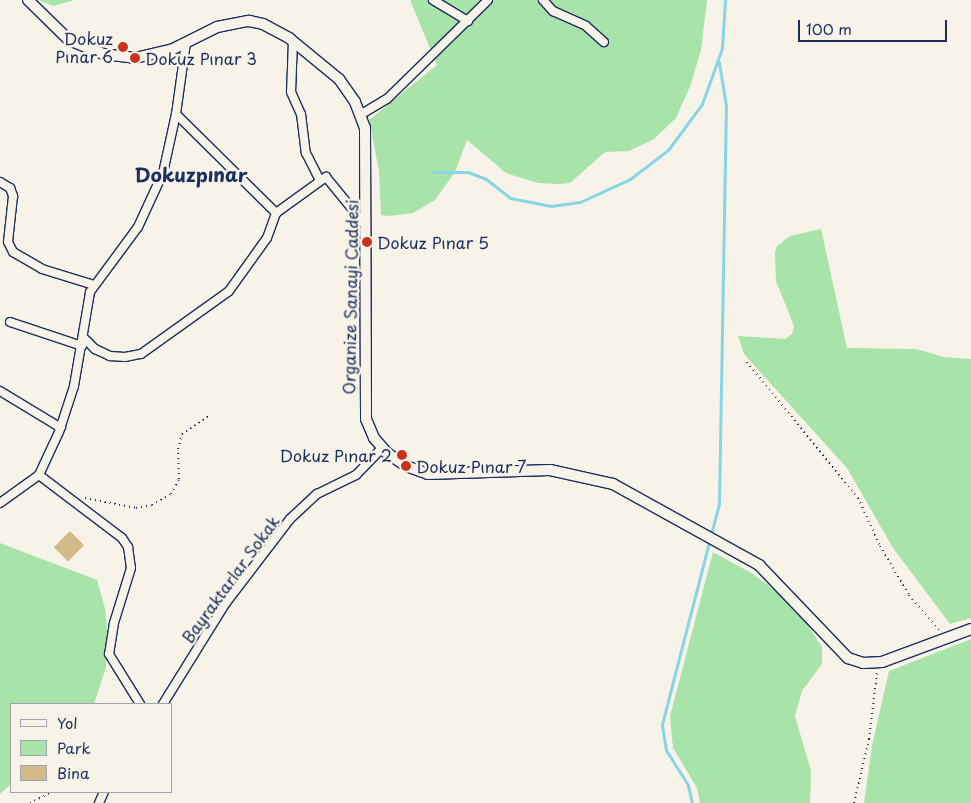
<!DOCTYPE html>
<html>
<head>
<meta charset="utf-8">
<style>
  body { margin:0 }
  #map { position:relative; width:971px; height:803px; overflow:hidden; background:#f7f3e8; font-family:"Playpen Sans",sans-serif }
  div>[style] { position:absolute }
  .green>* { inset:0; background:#a8e3a9 }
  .stream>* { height:3px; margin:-1.5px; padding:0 1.5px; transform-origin:1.5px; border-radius:1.5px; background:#88d6e5 }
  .building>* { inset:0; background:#d3ba8a; transform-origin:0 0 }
  .path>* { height:2px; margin-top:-1px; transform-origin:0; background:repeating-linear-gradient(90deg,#1b2f5e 0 1px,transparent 0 5px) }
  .roads { filter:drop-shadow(1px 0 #1b2f5e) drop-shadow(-1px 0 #1b2f5e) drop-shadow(0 1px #1b2f5e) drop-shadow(0 -1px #1b2f5e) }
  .minor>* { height:8px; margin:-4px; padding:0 4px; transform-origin:4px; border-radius:4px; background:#f7f3e8 }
  .tertiary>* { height:10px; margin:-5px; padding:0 5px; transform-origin:5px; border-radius:5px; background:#f7f3e8 }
  .dots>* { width:14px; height:14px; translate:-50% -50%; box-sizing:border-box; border:2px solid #f7f3e8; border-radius:50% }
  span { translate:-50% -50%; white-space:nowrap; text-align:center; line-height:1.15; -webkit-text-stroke:5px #f7f3e8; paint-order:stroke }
  .poi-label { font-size:16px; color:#1b2f5e }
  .right { translate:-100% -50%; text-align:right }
  .left { translate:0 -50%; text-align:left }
  .street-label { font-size:16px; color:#1b2f5e }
  .quarter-label { font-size:19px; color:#1b2f5e; font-weight:700 }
  .legend { position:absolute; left:10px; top:703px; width:162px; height:90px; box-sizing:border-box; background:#f7f3e8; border:1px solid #9fa5b1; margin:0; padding:6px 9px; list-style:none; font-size:15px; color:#1b2f5e }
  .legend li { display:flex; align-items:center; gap:10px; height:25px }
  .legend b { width:25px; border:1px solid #9fa5b1 }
  .scale { position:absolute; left:798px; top:20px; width:149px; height:22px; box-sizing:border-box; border:2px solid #1b2f5e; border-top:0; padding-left:6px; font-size:15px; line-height:18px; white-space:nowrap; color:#1b2f5e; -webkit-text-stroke:4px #f7f3e8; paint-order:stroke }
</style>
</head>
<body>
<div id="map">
  <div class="green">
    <i style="clip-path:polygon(38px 0,74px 0,54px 6px)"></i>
    <i style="clip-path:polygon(410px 0,707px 0,701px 50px,691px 84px,676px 118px,654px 139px,629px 151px,605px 152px,570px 183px,559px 184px,538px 183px,506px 173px,467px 140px,455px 172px,435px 200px,413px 213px,389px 216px,381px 215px,379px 171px,369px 120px,437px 65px)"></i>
    <i style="clip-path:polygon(821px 229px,847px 348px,916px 349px,944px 357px,971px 359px,971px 618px,950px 624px,893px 548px,847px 468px,744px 354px,738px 336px,785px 339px,792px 334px,794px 326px,776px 281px,775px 252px,777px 246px,790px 236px)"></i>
    <i style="clip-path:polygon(0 543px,97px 580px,105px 608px,108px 637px,106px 667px,94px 704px,11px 704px,11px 784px,0 794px)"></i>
    <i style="clip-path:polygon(713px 552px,753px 574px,780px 594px,805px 621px,822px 647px,822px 664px,802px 691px,795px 716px,811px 771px,810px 803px,700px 803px,697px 788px,673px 748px,670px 716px)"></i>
    <i style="clip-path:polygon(971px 639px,971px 803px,864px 803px,872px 746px,889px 671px)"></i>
  </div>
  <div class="stream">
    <i style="left:433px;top:172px;width:35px"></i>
    <i style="left:468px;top:172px;width:19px;rotate:21deg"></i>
    <i style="left:486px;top:179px;width:31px;rotate:38deg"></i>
    <i style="left:510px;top:198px;width:42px;rotate:11deg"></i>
    <i style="left:551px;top:206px;width:29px;rotate:-8deg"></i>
    <i style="left:580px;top:202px;width:55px;rotate:-24.7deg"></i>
    <i style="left:630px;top:179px;width:48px;rotate:-37.3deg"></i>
    <i style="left:668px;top:150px;width:57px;rotate:-53.5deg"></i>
    <i style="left:702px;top:104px;width:59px;rotate:-70.3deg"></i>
    <i style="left:722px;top:48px;width:48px;rotate:-86.4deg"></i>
    <i style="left:692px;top:803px;width:18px;rotate:-103deg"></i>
    <i style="left:688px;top:785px;width:41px;rotate:-122.2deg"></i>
    <i style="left:666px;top:750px;width:26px;rotate:-99deg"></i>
    <i style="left:662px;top:724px;width:228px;rotate:-75.5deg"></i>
    <i style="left:719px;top:503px;width:397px;rotate:-89deg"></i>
    <i style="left:726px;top:106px;width:44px;rotate:-99.2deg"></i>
  </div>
  <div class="building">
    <i style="left:70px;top:531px;width:20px;height:23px;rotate:45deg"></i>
  </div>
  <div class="path">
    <i style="left:747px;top:362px;width:176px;rotate:50.8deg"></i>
    <i style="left:858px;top:498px;width:53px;rotate:65.4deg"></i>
    <i style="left:880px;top:546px;width:57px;rotate:59.4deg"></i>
    <i style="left:909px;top:595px;width:48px;rotate:49.3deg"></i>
    <i style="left:85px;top:498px;width:52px;rotate:11.1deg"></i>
    <i style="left:136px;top:508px;width:16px;rotate:-11deg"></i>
    <i style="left:152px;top:505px;width:22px;rotate:-30deg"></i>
    <i style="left:171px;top:494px;width:17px;rotate:-62deg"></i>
    <i style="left:179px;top:479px;width:30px;rotate:-92deg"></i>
    <i style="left:178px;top:449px;width:16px;rotate:-75deg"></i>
    <i style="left:182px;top:434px;width:34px;rotate:-34deg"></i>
    <i style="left:30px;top:803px;width:25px;rotate:-27deg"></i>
    <i style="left:854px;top:803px;width:66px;rotate:-76.8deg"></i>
    <i style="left:869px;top:739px;width:67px;rotate:-83.2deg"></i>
  </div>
  <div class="roads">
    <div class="minor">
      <i style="left:433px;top:0;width:41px;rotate:31deg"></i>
      <i style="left:543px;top:0;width:15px;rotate:48deg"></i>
      <i style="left:553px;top:11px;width:36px;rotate:24deg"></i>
      <i style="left:586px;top:26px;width:24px;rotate:42deg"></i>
      <i style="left:293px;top:41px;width:51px;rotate:92.2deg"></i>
      <i style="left:291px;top:92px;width:24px;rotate:66deg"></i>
      <i style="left:301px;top:114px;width:39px;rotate:83deg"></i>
      <i style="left:306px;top:153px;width:30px;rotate:63deg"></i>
      <i style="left:176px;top:114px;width:141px;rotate:44.7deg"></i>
      <i style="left:360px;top:115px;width:31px;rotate:-31deg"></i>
      <i style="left:387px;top:99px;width:141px;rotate:-44.4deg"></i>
      <i style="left:0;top:182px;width:12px;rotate:31deg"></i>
      <i style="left:10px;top:188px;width:9px;rotate:69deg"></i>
      <i style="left:13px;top:196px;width:46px;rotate:96.2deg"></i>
      <i style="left:8px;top:242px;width:11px;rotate:63deg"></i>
      <i style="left:13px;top:252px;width:34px;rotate:30deg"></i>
      <i style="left:42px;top:269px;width:54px;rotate:17.1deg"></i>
      <i style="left:10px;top:322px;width:76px;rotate:18.4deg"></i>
      <i style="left:84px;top:338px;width:16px;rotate:45deg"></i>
      <i style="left:95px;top:349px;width:17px;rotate:25deg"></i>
      <i style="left:110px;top:356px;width:15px;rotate:4deg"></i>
      <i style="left:125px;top:357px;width:16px;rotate:-11deg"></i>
      <i style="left:141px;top:354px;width:108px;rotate:-35.6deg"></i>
      <i style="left:229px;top:291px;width:65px;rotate:-54.4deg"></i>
      <i style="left:267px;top:238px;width:27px;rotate:-70deg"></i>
      <i style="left:276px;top:213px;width:62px;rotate:-35.8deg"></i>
      <i style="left:326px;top:177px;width:63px;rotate:50.8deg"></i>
      <i style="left:0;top:391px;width:71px;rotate:31.2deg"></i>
      <i style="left:39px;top:475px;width:104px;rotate:37.2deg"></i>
      <i style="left:122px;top:538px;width:11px;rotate:56deg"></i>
      <i style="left:128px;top:547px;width:21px;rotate:82deg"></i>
      <i style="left:131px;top:568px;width:58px;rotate:107.2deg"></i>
      <i style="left:114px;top:623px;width:31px;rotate:99deg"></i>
      <i style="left:109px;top:654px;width:59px;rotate:58.2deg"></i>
      <i style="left:0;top:503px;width:48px;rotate:-35.7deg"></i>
      <i style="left:39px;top:475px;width:47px;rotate:-65.1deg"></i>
      <i style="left:59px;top:432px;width:48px;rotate:-71.9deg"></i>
      <i style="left:74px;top:386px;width:95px;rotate:-80.3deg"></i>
      <i style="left:90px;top:292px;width:81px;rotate:-53.6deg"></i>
      <i style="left:138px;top:227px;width:60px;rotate:-65.2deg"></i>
      <i style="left:163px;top:173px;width:60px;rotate:-77.6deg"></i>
      <i style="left:176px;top:114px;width:72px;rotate:-82deg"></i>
      <i style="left:163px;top:704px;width:118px;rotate:-58.2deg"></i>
      <i style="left:225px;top:604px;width:107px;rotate:-52.6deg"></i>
      <i style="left:290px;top:519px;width:37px;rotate:-43deg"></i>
      <i style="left:317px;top:494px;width:43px;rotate:-26deg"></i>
      <i style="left:356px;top:475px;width:37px;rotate:-46deg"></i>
      <i style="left:99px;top:803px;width:12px;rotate:-66deg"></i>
    </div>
    <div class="tertiary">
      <i style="left:28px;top:0;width:57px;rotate:44.3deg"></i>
      <i style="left:69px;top:40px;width:37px;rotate:22deg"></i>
      <i style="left:103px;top:54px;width:32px;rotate:7deg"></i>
      <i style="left:135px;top:58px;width:37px;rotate:-13deg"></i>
      <i style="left:171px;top:50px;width:51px;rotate:-26.6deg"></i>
      <i style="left:217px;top:27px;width:33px;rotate:-11deg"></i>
      <i style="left:249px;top:21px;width:14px;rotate:12deg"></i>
      <i style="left:263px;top:24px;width:30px;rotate:28deg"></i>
      <i style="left:289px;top:38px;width:65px;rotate:39.4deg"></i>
      <i style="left:339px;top:79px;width:28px;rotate:55deg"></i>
      <i style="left:355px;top:102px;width:28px;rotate:69deg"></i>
      <i style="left:365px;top:128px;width:291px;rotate:89.8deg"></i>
      <i style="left:366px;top:419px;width:21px;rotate:67deg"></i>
      <i style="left:374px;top:438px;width:20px;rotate:49deg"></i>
      <i style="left:387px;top:453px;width:23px;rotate:34deg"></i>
      <i style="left:406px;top:466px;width:23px;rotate:20deg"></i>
      <i style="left:428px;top:474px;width:122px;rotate:-1.9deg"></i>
      <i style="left:550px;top:470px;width:65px;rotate:12.5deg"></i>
      <i style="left:613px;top:484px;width:167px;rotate:29deg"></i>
      <i style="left:759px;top:565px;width:129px;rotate:46.3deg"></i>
      <i style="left:848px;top:658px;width:16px;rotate:18deg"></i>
      <i style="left:863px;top:663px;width:19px;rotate:-3deg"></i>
      <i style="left:882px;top:662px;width:95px;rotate:-20.3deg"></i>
    </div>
  </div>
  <div class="dots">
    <i style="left:123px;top:47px;background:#c8321e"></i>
    <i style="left:135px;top:58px;background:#c8321e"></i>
    <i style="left:367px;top:242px;background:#c8321e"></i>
    <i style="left:402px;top:455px;background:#c8321e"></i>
    <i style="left:406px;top:466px;background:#c8321e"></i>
  </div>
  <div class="poi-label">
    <span class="right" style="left:113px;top:47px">Dokuz<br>Pınar 6</span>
    <span class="left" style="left:145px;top:58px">Dokuz Pınar 3</span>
    <span class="left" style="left:377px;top:242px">Dokuz Pınar 5</span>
    <span class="right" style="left:392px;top:455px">Dokuz Pınar 2</span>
    <span class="left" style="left:416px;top:466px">Dokuz Pınar 7</span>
  </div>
  <div class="street-label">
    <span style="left:350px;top:297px;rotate:-89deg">Organize Sanayi Caddesi</span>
    <span style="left:230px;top:579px;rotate:-54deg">Bayraktarlar Sokak</span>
  </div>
  <div class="quarter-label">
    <span style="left:191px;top:175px">Dokuzpınar</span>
  </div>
  <ul class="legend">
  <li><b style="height:6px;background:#f7f3e8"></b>Yol</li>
  <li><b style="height:14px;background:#a8e3a9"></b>Park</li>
  <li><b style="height:14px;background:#d3ba8a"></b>Bina</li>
  </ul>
  <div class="scale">100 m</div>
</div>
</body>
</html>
